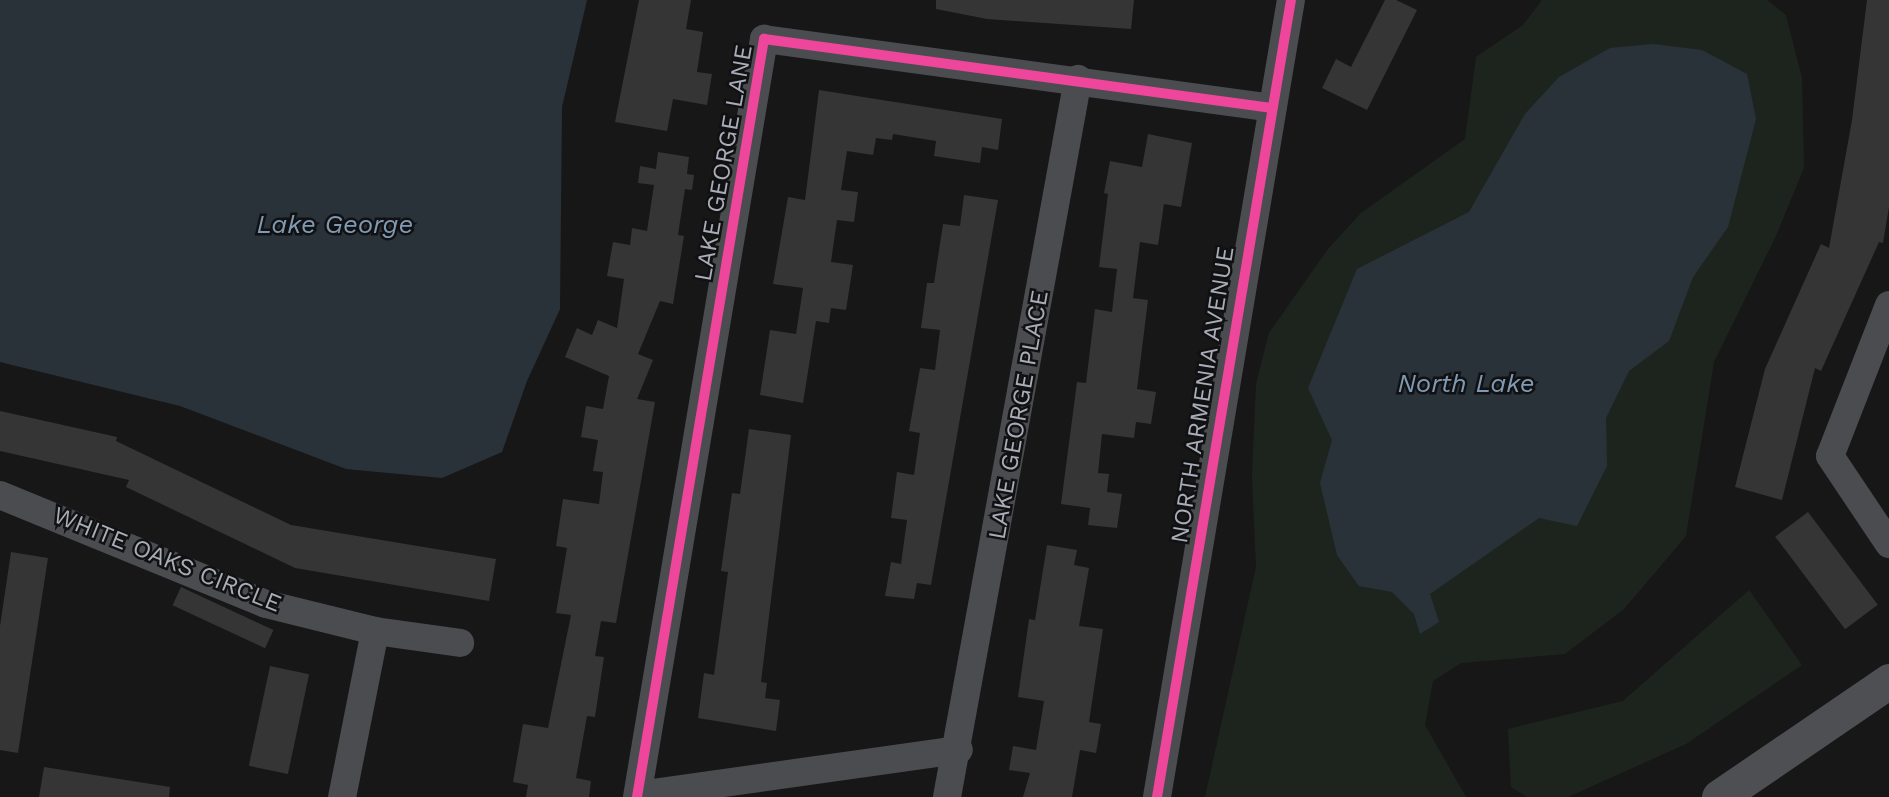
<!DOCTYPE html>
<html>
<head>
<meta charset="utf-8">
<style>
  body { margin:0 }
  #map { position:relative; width:1889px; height:797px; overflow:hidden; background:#171717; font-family:"Work Sans",sans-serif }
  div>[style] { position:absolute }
  .green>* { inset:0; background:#1d241e }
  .water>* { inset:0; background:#2a3239 }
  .building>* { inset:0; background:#353536; transform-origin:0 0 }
  .minor>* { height:28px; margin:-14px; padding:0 14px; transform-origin:14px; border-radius:14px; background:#4b4c50 }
  .major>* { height:35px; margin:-17.5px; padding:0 17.5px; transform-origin:17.5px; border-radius:17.5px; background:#4d4f52 }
  .cycleway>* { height:10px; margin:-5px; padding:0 5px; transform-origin:5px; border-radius:5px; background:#ed469a }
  span { translate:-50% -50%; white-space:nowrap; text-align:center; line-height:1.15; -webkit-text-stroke:5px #111113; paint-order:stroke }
  .street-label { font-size:24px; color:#a8adb8 }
  .water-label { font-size:26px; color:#7f9bb3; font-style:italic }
</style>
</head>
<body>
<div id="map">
  <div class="green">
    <i style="clip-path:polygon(1542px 0,1767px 0,1786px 15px,1802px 78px,1804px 168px,1775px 238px,1714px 362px,1686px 536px,1624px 609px,1565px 654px,1461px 663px,1433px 681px,1425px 725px,1466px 797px,1205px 797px,1256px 567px,1252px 476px,1256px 384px,1269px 333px,1328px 249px,1361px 213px,1465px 139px,1476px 57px,1523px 25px)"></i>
    <i style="clip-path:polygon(1749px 590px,1802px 665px,1686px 744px,1568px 797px,1527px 797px,1511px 787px,1508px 729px,1623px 701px)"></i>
  </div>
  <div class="water">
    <i style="clip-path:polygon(0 0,587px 0,562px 107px,560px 309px,527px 381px,502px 452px,442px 478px,346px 469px,180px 406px,0 362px)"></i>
    <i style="clip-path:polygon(1653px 44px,1702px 50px,1747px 74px,1756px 119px,1728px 227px,1693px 277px,1669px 341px,1629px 371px,1606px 418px,1607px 466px,1577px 526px,1539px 518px,1430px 594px,1439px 622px,1420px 634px,1414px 614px,1392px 592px,1359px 586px,1337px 555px,1320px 483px,1332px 440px,1308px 388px,1357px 269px,1469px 212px,1525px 114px,1559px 77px,1610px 48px)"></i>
  </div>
  <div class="building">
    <i style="clip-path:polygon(639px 0,691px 0,686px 29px,703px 32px,697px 72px,712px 74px,707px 105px,673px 99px,667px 131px,615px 122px)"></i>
    <i style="clip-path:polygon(936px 0,1134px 0,1131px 29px,987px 19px,936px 9px)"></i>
    <i style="clip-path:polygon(1385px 0,1396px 0,1417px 10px,1367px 110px,1322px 88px,1336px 59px,1351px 67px)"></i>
    <i style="clip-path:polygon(1867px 0,1889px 0,1889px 207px,1883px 243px,1879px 242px,1821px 371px,1815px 368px,1782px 500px,1735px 487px,1765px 369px,1821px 244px,1829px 248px,1852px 120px)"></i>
    <i style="clip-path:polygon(819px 90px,1002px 119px,998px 150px,982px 147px,980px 163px,934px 156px,936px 141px,893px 134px,892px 140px,876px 138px,873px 155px,847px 151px,841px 190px,858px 192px,854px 222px,837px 220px,831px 262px,853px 265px,846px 310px,831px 308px,829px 323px,816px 321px,803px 403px,760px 395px,770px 330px,796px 334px,803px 288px,773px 284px,788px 197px,805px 200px)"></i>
    <i style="clip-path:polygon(1148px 134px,1192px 143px,1181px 207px,1164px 204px,1158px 245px,1140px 242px,1133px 298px,1148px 300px,1137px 389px,1156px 392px,1151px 424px,1136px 422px,1134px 438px,1102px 434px,1098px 473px,1109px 474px,1107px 492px,1122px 494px,1117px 528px,1088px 525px,1090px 508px,1061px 504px,1077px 382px,1086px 383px,1095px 309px,1112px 312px,1117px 269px,1099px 267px,1108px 194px,1104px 193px,1110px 161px,1142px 167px)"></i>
    <i style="clip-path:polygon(658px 152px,689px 157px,687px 174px,694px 175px,692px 190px,685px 189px,678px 235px,684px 236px,673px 304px,660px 301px,638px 354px,653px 360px,637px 399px,655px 402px,616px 623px,601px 621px,595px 656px,604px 657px,595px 717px,587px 716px,576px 778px,591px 781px,589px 797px,526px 797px,528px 785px,513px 782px,523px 724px,548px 728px,571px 615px,556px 613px,567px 548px,556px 546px,563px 499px,599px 504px,603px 472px,593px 471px,598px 440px,581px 437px,586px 406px,603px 409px,609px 376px,565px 357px,577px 328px,592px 335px,598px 320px,617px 328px,624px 279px,607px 276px,613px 242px,630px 245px,632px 228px,647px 231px,654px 185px,638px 183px,640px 166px,656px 169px)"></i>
    <i style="clip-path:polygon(964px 195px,998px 200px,931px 585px,917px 583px,914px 599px,885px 596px,891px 562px,901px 564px,907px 520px,891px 518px,897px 472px,914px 475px,920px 433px,909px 431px,920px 368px,935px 370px,940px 330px,921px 328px,927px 283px,934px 283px,943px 224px,960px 226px)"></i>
    <i style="clip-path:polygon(0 411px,117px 437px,116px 441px,291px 525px,496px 559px,489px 601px,295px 568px,126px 487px,129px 480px,0 451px)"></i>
    <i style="clip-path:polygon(749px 429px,791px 435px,761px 682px,767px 683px,765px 698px,780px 700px,776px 731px,698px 718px,704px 673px,714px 675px,728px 572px,721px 571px,732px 493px,740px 494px)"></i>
    <i style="left:1808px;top:512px;width:116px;height:41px;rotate:53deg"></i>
    <i style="clip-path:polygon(1047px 545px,1077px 550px,1074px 565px,1089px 568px,1079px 626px,1103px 629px,1089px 722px,1101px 724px,1096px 753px,1080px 750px,1072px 797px,1023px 797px,1030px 773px,1009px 770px,1013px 746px,1036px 750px,1044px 701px,1018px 697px,1029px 619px,1035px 620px)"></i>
    <i style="clip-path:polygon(11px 552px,48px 558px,18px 753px,0 750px,0 626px)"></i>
    <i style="left:181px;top:587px;width:102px;height:20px;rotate:25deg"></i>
    <i style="left:270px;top:666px;width:40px;height:102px;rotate:12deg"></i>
    <i style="clip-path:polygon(44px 767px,170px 787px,169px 797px,39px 797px)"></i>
  </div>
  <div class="minor">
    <i style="left:1889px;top:305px;width:162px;rotate:111.3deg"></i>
    <i style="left:1830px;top:456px;width:106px;rotate:56.2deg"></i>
    <i style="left:0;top:495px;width:287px;rotate:22.3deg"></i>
    <i style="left:266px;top:604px;width:112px;rotate:13.9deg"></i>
    <i style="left:375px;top:631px;width:169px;rotate:101.2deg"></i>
    <i style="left:375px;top:631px;width:86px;rotate:8deg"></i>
    <i style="left:638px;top:795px;width:324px;rotate:-8deg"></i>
    <i style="left:637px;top:797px;width:769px;rotate:-80.49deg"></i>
    <i style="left:764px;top:39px;width:513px;rotate:7.73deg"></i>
    <i style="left:947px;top:797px;width:730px;rotate:-79.66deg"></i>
    <i style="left:1157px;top:797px;width:808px;rotate:-80.46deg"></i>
  </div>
  <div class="major">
    <i style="left:1719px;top:797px;width:206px;rotate:-34.3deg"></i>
  </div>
  <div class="cycleway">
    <i style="left:637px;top:797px;width:769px;rotate:-80.49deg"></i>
    <i style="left:764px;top:39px;width:513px;rotate:7.73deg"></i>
    <i style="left:1157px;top:797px;width:808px;rotate:-80.46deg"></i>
  </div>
  <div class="street-label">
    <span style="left:724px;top:163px;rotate:-80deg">LAKE GEORGE LANE</span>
    <span style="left:1203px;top:395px;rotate:-81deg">NORTH ARMENIA AVENUE</span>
    <span style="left:1019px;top:415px;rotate:-80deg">LAKE GEORGE PLACE</span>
    <span style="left:167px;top:560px;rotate:22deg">WHITE OAKS CIRCLE</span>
  </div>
  <div class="water-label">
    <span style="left:335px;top:225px">Lake George</span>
    <span style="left:1466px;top:384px">North Lake</span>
  </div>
</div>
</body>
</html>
